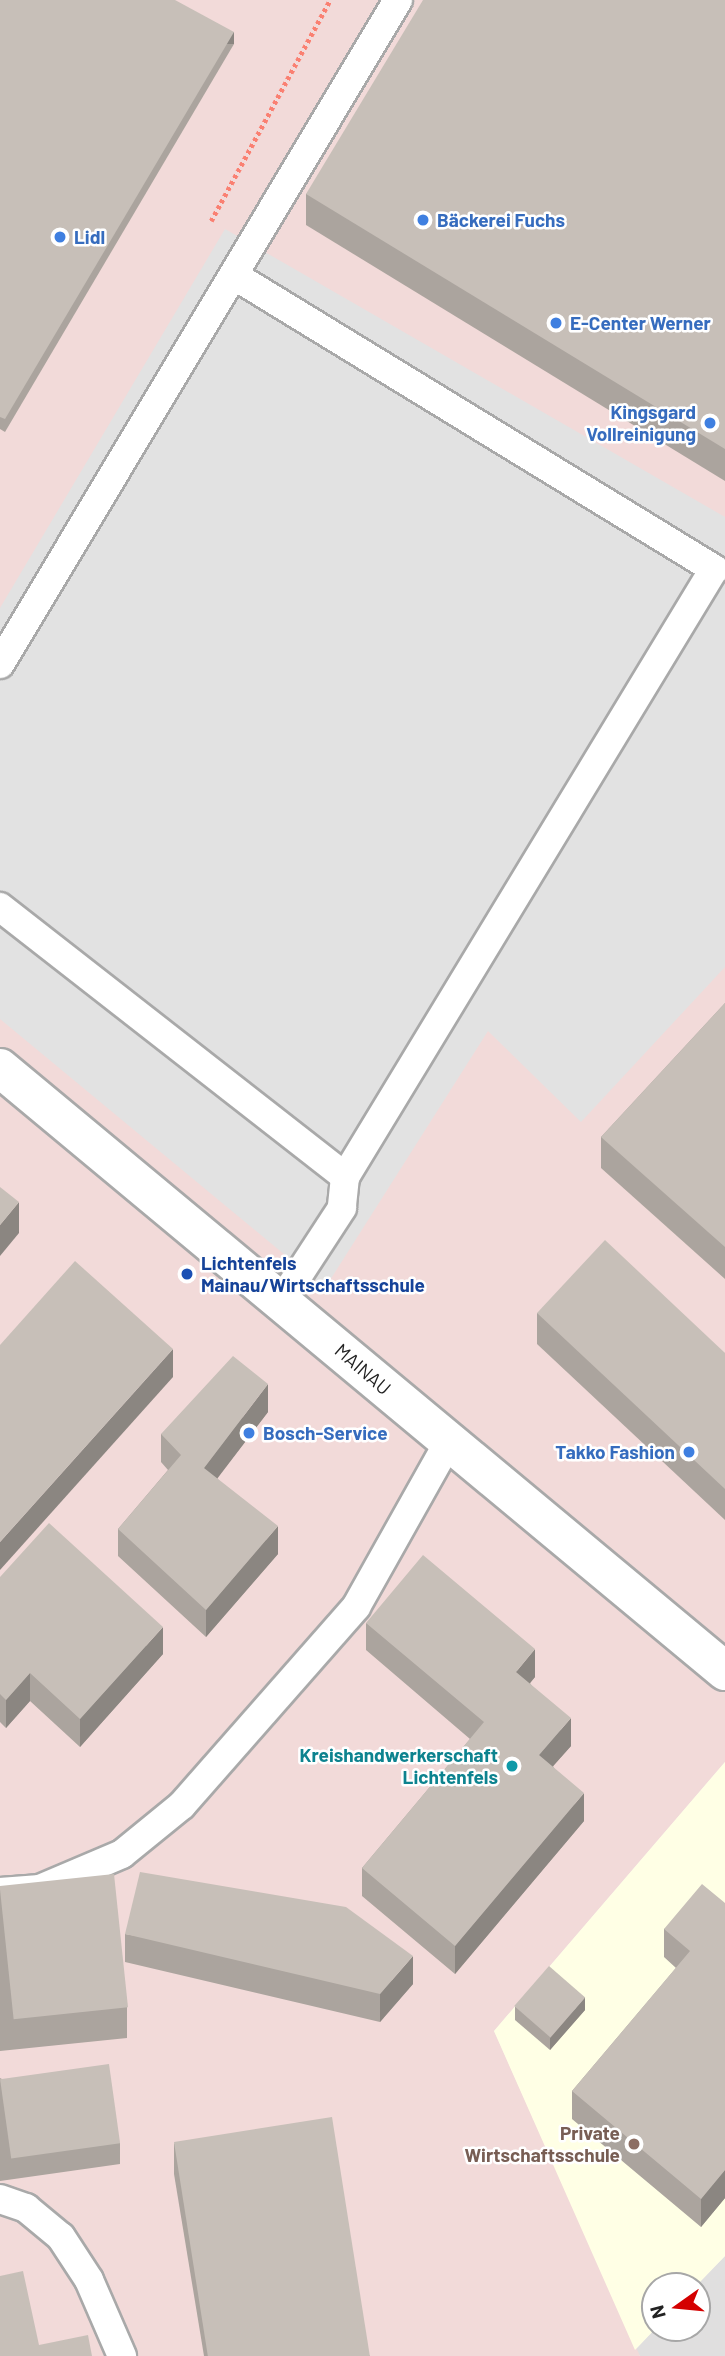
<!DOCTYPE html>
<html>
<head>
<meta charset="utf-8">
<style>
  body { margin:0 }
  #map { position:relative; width:725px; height:2356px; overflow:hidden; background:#f2efe9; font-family:Barlow,sans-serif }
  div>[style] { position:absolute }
  .residential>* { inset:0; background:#e0dfdf }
  .commercial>* { inset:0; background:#f2dad9 }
  .education>* { inset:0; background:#ffffe5 }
  .parking>* { inset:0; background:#e2e2e2 }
  .path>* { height:4.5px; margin-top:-2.25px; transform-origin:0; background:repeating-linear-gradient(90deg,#fa8072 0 3.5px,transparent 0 7px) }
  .roads { filter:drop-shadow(2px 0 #a9a9a9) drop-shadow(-2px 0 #a9a9a9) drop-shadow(0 2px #a9a9a9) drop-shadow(0 -2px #a9a9a9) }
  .lane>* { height:28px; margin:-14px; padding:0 14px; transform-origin:14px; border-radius:14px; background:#fff }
  .street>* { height:38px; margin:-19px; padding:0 19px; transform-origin:19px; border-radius:19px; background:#fff }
  .wall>* { inset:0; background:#aba49e }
  .shaded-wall>* { inset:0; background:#8b8681; transform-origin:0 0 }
  .building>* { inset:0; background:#c7bfb8; transform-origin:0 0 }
  .dots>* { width:19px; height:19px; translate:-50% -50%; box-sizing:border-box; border:4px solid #fff; border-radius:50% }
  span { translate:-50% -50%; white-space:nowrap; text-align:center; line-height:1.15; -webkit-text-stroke:5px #fff; paint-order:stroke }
  .shop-label { font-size:19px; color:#366cbe; font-weight:700 }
  .left { translate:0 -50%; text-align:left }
  .right { translate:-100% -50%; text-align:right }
  .transit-label { font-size:19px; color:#164399; font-weight:700 }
  .street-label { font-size:19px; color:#222 }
  .culture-label { font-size:19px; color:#0d838f; font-weight:700 }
  .education-label { font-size:19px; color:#785e54; font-weight:700 }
  .north { position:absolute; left:641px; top:2272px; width:70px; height:70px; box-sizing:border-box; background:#fff; border:2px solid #a7a7a7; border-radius:50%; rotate:255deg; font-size:19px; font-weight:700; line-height:28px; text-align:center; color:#222 }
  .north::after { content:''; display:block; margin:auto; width:24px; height:32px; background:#d40000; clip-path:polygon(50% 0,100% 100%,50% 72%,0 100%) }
</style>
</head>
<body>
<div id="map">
  <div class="residential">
    <i style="clip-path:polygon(725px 2256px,725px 2356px,640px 2356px,635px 2350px,656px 2328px,697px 2328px,696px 2286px)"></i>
  </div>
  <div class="commercial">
    <i style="clip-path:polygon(0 0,725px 0,725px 1762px,494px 2031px,640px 2356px,0 2356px)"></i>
  </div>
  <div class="education">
    <i style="clip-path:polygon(725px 1762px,725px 2256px,696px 2286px,655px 2286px,656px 2328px,635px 2350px,494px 2031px)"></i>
  </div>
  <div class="parking">
    <i style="clip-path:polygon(225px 229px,725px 517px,725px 967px,581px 1122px,488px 1031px,325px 1288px,0 1019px,0 608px)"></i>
  </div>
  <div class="path">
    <i style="left:211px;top:221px;width:251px;rotate:-61.7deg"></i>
  </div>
  <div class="roads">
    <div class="lane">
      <i style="left:235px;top:276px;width:562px;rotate:31.45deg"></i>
      <i style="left:714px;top:569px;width:711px;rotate:121.25deg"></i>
      <i style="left:345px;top:1177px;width:31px;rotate:96deg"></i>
      <i style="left:342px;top:1208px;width:110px;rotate:123.1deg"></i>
      <i style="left:0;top:664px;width:774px;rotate:-59.06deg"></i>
      <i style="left:0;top:907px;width:438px;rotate:38deg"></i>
      <i style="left:0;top:1892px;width:40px;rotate:-4.3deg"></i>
      <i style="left:40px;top:1889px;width:89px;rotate:-23.1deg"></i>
      <i style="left:122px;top:1854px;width:77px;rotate:-39.2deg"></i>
      <i style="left:182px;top:1805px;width:264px;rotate:-48.7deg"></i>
      <i style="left:356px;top:1607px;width:188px;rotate:-60.7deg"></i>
      <i style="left:0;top:2199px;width:28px;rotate:19deg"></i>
      <i style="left:26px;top:2208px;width:45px;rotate:39.6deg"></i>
      <i style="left:61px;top:2237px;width:51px;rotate:56.9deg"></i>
      <i style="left:89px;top:2280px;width:83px;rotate:66.5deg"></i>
    </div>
    <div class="street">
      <i style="left:0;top:1068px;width:943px;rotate:39.75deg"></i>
    </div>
  </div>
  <div class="wall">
    <i style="clip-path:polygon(0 0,234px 44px,5px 432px,0 429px)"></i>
    <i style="clip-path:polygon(725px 0,725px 481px,306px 225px,306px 194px)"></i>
    <i style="clip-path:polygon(725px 1003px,725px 1279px,601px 1168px,601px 1137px)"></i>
    <i style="clip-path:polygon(537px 1313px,725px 1353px,725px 1520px,537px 1344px)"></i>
    <i style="clip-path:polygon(268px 1412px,217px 1478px,278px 1554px,206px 1637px,118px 1556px,118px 1529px,168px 1470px,161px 1462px,161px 1434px)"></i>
    <i style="clip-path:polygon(0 1577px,163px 1654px,80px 1747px,30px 1701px,6px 1728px,0 1722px)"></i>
    <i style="clip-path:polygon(366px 1623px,535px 1677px,530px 1683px,571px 1746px,553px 1766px,584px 1821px,455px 1974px,362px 1896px,362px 1868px,470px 1739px,366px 1650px)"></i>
    <i style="clip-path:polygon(0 1886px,127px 2007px,127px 2038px,0 2051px)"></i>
    <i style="clip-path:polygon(725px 1903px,725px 2198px,701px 2227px,572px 2119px,572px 2091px,676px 1968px,664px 1957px,664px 1929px)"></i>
    <i style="clip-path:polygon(125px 1934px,413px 1984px,380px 2022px,125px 1962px)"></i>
    <i style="clip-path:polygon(515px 2007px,585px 2010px,550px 2050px,515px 2020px)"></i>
    <i style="clip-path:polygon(0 2078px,120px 2143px,120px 2164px,0 2181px)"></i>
    <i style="clip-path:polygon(174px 2143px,370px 2356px,204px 2356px,174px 2174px)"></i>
  </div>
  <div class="shaded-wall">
    <i style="left:234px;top:32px;width:12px;height:450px;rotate:90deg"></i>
    <i style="clip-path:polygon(19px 1202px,19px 1233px,0 1256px,0 1225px)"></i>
    <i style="clip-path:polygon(173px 1349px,173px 1377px,0 1570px,0 1542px)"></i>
    <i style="clip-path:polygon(268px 1384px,268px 1412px,204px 1496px,204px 1468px)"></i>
    <i style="clip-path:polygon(278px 1526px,278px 1554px,206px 1637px,206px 1610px)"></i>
    <i style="clip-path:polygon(163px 1627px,163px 1654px,80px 1747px,80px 1719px)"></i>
    <i style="clip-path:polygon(535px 1649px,535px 1677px,516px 1700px,516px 1672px)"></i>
    <i style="clip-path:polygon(30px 1673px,30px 1701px,6px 1728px,6px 1700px)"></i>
    <i style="clip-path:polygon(571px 1718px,571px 1746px,539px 1782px,539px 1755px)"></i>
    <i style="clip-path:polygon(584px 1793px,584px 1821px,455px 1974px,455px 1946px)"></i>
    <i style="clip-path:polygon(413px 1956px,413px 1984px,380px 2022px,380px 1994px)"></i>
    <i style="clip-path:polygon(585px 1997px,585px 2010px,550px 2050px,550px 2038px)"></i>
    <i style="clip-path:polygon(725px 2170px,725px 2198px,701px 2227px,701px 2199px)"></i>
  </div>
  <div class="building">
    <i style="clip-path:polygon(0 0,175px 0,234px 32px,5px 419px,0 417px)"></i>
    <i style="clip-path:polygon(423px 0,725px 0,725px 449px,306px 194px)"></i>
    <i style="clip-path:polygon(725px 1003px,725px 1247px,601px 1137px)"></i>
    <i style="clip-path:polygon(0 1187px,19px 1202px,0 1225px)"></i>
    <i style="clip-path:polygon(605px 1240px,725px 1353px,725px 1489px,537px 1313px)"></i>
    <i style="clip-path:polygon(75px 1261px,173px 1349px,0 1542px,0 1345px)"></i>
    <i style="clip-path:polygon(233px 1356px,268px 1384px,204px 1468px,278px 1526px,206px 1610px,118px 1529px,181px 1455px,161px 1434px)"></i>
    <i style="clip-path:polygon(49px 1523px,163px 1627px,80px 1719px,30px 1673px,6px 1700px,0 1694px,0 1577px)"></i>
    <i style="clip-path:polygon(423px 1555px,535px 1649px,516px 1672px,571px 1718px,539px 1755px,584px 1793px,455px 1946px,362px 1868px,484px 1722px,366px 1623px)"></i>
    <i style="clip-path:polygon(140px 1872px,346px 1907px,413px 1956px,380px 1994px,125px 1934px)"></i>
    <i style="left:114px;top:1874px;width:134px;height:115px;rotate:84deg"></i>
    <i style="clip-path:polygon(702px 1884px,725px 1903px,725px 2170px,701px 2199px,572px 2091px,690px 1951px,664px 1929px)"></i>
    <i style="left:549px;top:1966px;width:48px;height:53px;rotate:41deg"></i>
    <i style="left:109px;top:2064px;width:80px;height:110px;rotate:82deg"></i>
    <i style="left:332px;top:2117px;width:242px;height:160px;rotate:81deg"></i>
    <i style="clip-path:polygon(23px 2271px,39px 2345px,88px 2335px,92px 2356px,0 2356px,0 2276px)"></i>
  </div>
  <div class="dots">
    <i style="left:423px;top:220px;background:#3f7fe0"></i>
    <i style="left:60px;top:237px;background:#3f7fe0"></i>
    <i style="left:556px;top:323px;background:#3f7fe0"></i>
    <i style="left:710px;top:423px;background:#3f7fe0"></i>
    <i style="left:187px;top:1274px;background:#1a4fb4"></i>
    <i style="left:249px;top:1433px;background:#3f7fe0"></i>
    <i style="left:689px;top:1452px;background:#3f7fe0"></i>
    <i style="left:512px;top:1766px;background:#0f9aa8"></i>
    <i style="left:634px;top:2144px;background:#8d6e63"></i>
  </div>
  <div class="shop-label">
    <span class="left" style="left:437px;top:220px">Bäckerei Fuchs</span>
    <span class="left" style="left:74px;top:237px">Lidl</span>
    <span class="left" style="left:570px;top:323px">E-Center Werner</span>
    <span class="right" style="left:696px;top:423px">Kingsgard<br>Vollreinigung</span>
    <span class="left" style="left:263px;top:1433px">Bosch-Service</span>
    <span class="right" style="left:675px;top:1452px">Takko Fashion</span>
  </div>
  <div class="transit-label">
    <span class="left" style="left:201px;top:1274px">Lichtenfels<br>Mainau/Wirtschaftsschule</span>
  </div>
  <div class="street-label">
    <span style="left:363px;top:1369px;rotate:41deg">MAINAU</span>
  </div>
  <div class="culture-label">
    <span class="right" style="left:498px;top:1766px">Kreishandwerkerschaft<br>Lichtenfels</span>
  </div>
  <div class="education-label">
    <span class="right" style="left:620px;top:2144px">Private<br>Wirtschaftsschule</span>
  </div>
  <div class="north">N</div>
</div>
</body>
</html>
